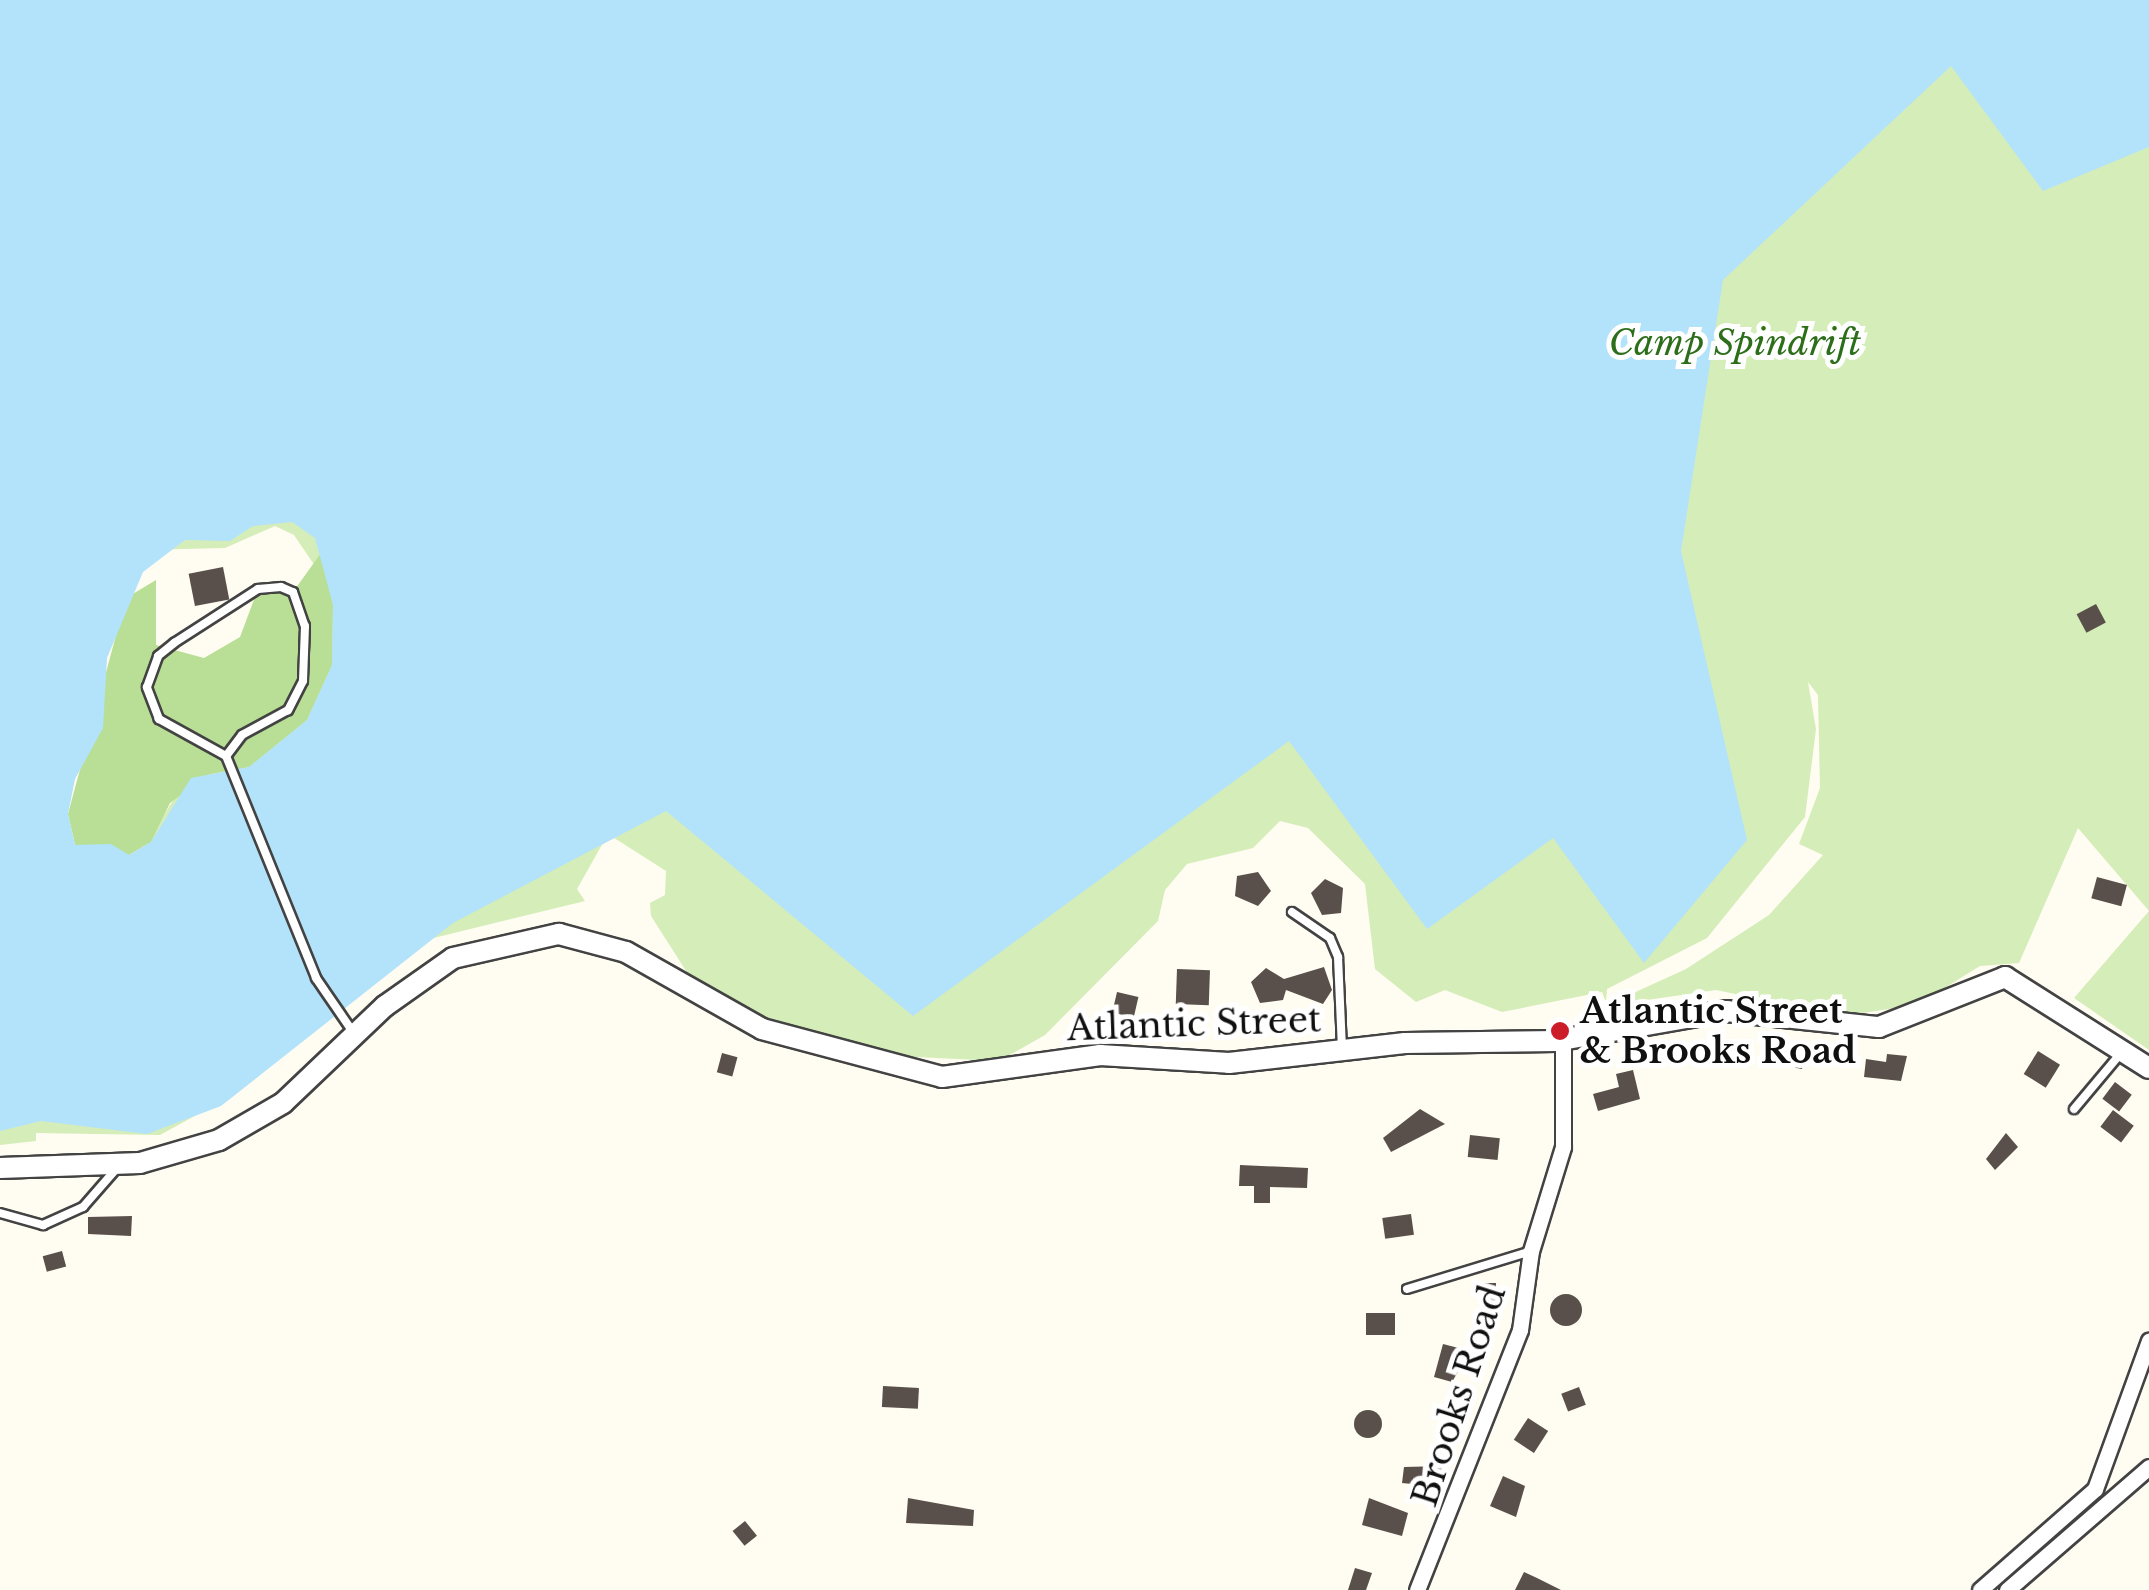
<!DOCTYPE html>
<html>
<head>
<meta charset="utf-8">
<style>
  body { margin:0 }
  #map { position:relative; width:2149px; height:1590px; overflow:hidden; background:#fffcf2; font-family:"Libre Baskerville",serif }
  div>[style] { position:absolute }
  .green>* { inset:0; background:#d5edb8 }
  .forest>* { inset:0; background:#b9df96 }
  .water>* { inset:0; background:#b3e2fb }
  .building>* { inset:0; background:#59504b; transform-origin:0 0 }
  .round { border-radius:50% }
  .roads { filter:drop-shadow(2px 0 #434343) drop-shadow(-2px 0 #434343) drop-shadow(0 2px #434343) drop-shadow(0 -2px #434343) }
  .service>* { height:8px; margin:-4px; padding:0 4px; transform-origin:4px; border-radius:4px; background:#fff }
  .minor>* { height:15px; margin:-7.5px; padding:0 7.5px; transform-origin:7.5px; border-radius:7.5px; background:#fff }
  .tertiary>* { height:20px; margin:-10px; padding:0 10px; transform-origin:10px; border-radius:10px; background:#fff }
  .dots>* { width:28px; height:28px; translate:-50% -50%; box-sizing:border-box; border:5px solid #fff; border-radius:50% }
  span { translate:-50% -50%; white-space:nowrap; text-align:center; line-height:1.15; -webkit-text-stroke:10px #fff; paint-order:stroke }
  .park-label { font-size:35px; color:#2d6e1a; font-style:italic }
  .poi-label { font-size:35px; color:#101010; font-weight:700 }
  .left { translate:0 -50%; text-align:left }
  .street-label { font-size:35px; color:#101010 }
</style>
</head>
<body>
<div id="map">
  <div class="green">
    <i style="clip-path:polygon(evenodd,2149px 0,2149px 1050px,2074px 998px,2149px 911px,2078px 828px,2019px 963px,1980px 966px,1917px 1005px,1841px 1016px,1716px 990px,1605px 1006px,1686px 969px,1769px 915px,1823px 855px,1799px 844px,1820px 788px,1818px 695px,1808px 682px,1816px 729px,1805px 817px,1707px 938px,1607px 989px,1606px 1002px,1602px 992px,1502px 1012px,1445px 990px,1416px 1002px,1375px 969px,1365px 884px,1308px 828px,1280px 821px,1253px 848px,1187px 864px,1165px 890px,1158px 921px,1045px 1035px,999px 1061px,875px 1055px,723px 1002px,688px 974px,651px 916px,650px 903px,665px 895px,666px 871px,608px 834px,577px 889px,585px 901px,401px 946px,213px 1106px,160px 1135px,36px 1133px,36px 1141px,0 1145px,0 29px,898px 393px,2149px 0,275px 526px,294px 535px,317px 569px,141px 852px,84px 864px,57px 807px,141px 550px,225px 548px,275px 526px)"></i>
  </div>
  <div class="forest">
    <i style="clip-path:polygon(321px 553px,333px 605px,332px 665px,307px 720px,249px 767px,210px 774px,170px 803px,151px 842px,129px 855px,75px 845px,68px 814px,126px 598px,156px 580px,156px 645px,204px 658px,240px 637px,258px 589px,293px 592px)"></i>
  </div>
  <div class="water">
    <i style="clip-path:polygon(evenodd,0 0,2149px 0,2149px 147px,2043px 191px,1951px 66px,1723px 280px,1681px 551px,1747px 840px,1644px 963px,1553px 838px,1427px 929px,1289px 741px,913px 1016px,666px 811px,453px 923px,221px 1106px,147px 1134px,41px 1121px,0 1131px,0 0,292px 522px,315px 538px,333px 605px,332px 665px,307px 720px,249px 767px,191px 778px,151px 842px,129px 855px,111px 844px,75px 845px,68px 814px,75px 779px,103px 728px,107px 658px,143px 572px,185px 540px,230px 541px,253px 526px,292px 522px)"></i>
  </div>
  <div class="building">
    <i style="left:223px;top:567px;width:33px;height:35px;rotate:79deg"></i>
    <i style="left:2096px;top:604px;width:21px;height:22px;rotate:62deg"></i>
    <i style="clip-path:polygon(1258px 872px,1271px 891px,1258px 906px,1235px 896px,1237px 876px)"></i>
    <i style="left:2097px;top:877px;width:31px;height:22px;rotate:15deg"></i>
    <i style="clip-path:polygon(1325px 879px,1343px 888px,1341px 913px,1322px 915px,1311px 893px)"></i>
    <i style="clip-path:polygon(1324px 967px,1332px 990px,1323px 1004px,1286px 990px,1283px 1000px,1260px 1003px,1251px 982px,1266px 968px,1284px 979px)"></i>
    <i style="left:1177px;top:969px;width:33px;height:35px;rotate:2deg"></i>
    <i style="left:1117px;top:992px;width:22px;height:21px;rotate:13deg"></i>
    <i style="clip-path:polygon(1767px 1046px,1806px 1049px,1802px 1069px,1764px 1062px)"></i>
    <i style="left:2038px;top:1051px;width:26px;height:27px;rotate:32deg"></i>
    <i style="left:722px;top:1053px;width:16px;height:20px;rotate:15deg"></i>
    <i style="clip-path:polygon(1887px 1054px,1907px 1056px,1901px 1081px,1864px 1077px,1866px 1059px,1886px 1062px)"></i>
    <i style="clip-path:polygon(1633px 1070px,1640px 1099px,1598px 1111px,1593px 1094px,1619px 1087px,1616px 1074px)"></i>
    <i style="left:2115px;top:1082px;width:21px;height:21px;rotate:37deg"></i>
    <i style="clip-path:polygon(1420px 1109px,1445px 1124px,1391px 1152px,1383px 1138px)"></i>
    <i style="left:2113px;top:1110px;width:26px;height:21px;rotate:37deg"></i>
    <i style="clip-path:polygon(2006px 1133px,2018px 1147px,1995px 1170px,1986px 1159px)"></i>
    <i style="left:1470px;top:1135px;width:30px;height:22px;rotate:6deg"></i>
    <i style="clip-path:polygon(1240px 1165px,1308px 1168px,1307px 1188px,1270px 1187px,1270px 1203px,1254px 1203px,1254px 1186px,1239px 1186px)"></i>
    <i style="left:1411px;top:1214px;width:21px;height:29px;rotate:82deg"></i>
    <i style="clip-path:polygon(132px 1216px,131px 1236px,88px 1234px,88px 1217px)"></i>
    <i style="left:62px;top:1251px;width:16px;height:20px;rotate:75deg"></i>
    <i style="left:1481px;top:1283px;width:15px;height:29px"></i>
    <i class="round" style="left:1550px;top:1294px;width:32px;height:32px"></i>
    <i style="left:1366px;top:1313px;width:29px;height:22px"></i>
    <i style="clip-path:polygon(1443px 1344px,1470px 1351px,1452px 1382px,1434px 1377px)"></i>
    <i style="left:883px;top:1386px;width:36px;height:21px;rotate:3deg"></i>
    <i style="left:1579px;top:1387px;width:19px;height:19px;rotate:69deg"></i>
    <i class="round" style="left:1354px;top:1410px;width:28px;height:28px"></i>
    <i style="left:1528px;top:1418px;width:24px;height:26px;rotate:33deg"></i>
    <i style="clip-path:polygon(1443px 1466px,1441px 1487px,1402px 1483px,1404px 1467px)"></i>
    <i style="clip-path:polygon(1503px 1476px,1525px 1486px,1516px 1517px,1490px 1506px)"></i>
    <i style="clip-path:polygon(908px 1498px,974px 1510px,973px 1526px,906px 1523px)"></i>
    <i style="clip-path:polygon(1369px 1498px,1408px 1513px,1402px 1536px,1362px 1525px)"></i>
    <i style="left:745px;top:1521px;width:19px;height:16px;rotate:51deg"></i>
    <i style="clip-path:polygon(1355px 1568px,1372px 1573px,1366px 1590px,1348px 1590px)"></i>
    <i style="clip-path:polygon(1524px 1572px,1537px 1578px,1561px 1590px,1515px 1590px)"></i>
  </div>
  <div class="roads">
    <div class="service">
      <i style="left:226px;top:756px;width:77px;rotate:-151.1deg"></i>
      <i style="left:159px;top:719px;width:34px;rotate:-111deg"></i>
      <i style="left:147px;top:687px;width:33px;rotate:-70deg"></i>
      <i style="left:158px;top:656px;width:21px;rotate:-39deg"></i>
      <i style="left:174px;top:643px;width:100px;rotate:-32.7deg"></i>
      <i style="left:258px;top:589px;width:23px;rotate:-5deg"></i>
      <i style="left:281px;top:587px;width:13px;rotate:23deg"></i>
      <i style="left:293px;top:592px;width:36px;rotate:71deg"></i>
      <i style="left:305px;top:626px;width:55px;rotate:92.1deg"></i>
      <i style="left:303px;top:681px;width:33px;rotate:117deg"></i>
      <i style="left:288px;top:710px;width:52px;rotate:151.5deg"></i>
      <i style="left:242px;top:735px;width:26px;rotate:127deg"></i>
      <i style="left:226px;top:756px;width:240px;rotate:67.9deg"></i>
      <i style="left:316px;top:978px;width:69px;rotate:55.6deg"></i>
      <i style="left:1292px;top:912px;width:46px;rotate:34.4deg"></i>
      <i style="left:1330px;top:938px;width:21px;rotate:67deg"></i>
      <i style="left:1338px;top:957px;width:90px;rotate:87.5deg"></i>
      <i style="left:2074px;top:1109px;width:73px;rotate:-50deg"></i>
      <i style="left:0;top:1213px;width:45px;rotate:15.6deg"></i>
      <i style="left:43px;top:1225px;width:44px;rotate:-24.2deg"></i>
      <i style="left:83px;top:1207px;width:50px;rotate:-49deg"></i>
      <i style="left:1407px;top:1289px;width:130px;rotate:-17deg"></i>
    </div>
    <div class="minor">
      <i style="left:1417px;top:1590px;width:280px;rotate:-68.4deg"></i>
      <i style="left:1520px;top:1330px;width:80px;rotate:-82.1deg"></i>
      <i style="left:1531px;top:1251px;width:109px;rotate:-72.9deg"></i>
      <i style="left:1563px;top:1147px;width:107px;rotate:-90deg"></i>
      <i style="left:1980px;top:1590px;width:153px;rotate:-41.3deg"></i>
      <i style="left:2095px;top:1489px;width:158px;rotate:-70deg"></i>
      <i style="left:2007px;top:1590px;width:188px;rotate:-40.9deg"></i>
    </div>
    <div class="tertiary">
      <i style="left:0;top:1168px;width:140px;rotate:-2deg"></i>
      <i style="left:140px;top:1163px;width:82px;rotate:-16.2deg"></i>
      <i style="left:219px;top:1140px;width:74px;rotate:-30deg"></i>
      <i style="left:283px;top:1103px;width:141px;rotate:-43.6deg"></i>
      <i style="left:385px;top:1006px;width:83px;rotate:-35.2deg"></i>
      <i style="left:453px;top:958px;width:109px;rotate:-12.8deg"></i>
      <i style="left:559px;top:934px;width:69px;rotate:15deg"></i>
      <i style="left:626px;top:952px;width:156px;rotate:29.5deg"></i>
      <i style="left:762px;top:1029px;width:186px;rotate:14.9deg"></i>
      <i style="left:942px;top:1077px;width:160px;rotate:-7.9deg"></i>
      <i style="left:1100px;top:1055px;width:129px;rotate:3.5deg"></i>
      <i style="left:1229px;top:1063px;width:177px;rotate:-6.5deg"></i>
      <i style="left:1405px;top:1043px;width:151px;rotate:-0.8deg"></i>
      <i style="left:1556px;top:1041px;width:173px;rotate:-10deg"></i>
      <i style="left:1726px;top:1011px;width:154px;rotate:6deg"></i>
      <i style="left:1879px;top:1027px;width:136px;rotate:-21.6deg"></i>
      <i style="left:2005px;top:977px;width:170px;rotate:32.3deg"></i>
    </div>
  </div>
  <div class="dots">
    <i style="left:1560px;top:1031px;background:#cc1c29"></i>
  </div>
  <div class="park-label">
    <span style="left:1735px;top:343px">Camp Spindrift</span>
  </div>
  <div class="poi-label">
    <span class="left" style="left:1580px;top:1031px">Atlantic Street<br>&amp; Brooks Road</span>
  </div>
  <div class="street-label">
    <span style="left:1194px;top:1024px;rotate:-2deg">Atlantic Street</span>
    <span style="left:1459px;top:1396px;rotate:-72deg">Brooks Road</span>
  </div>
</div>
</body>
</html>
